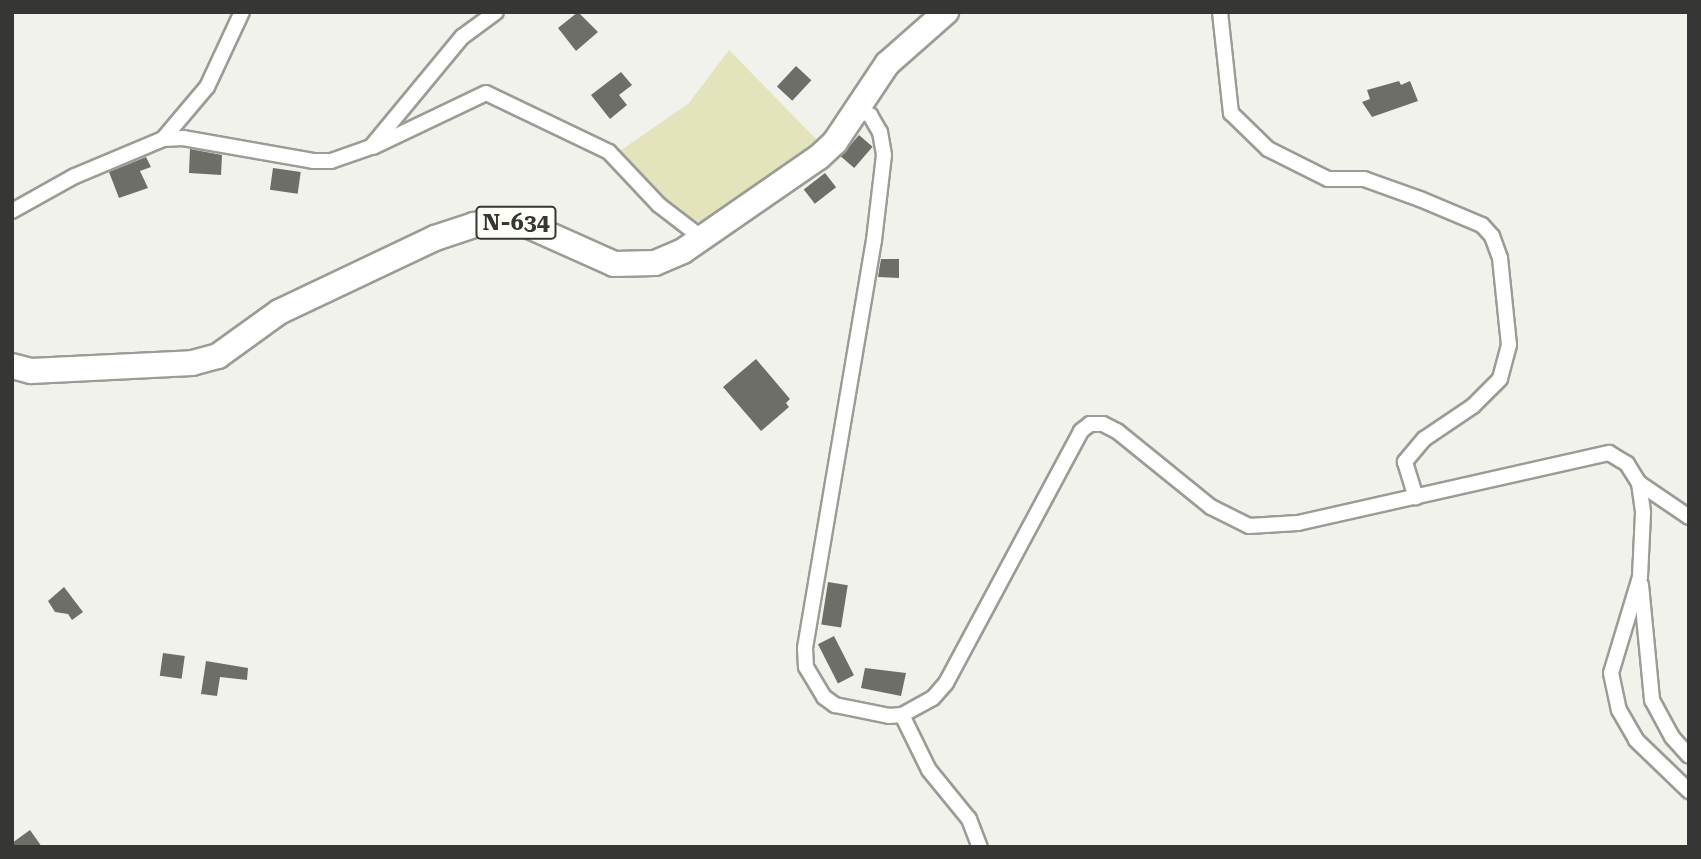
<!DOCTYPE html>
<html>
<head>
<meta charset="utf-8">
<style>
  body { margin:0 }
  #map { position:relative; width:1701px; height:859px; overflow:hidden; background:#f1f2eb; font-family:"Roboto Serif",serif }
  div>[style] { position:absolute }
  .green>* { inset:0; background:#e3e4bc }
  .building>* { inset:0; background:#6e6e68; transform-origin:0 0 }
  .roads { filter:drop-shadow(2px 0 #9b9c96) drop-shadow(-2px 0 #9b9c96) drop-shadow(0 2px #9b9c96) drop-shadow(0 -2px #9b9c96) }
  .street>* { height:14px; margin:-7px; padding:0 7px; transform-origin:7px; border-radius:7px; background:#fff }
  .highway>* { height:24px; margin:-12px; padding:0 12px; transform-origin:12px; border-radius:12px; background:#fff }
  span { translate:-50% -50%; white-space:nowrap; text-align:center; line-height:1.15; -webkit-text-stroke:7px #fffff8; paint-order:stroke }
  .shield-label span { padding:2px 5px; background:#fffff8; border:2px solid; border-radius:5px; -webkit-text-stroke-width:0 }
  .shield-label { font-size:23px; color:#363634; font-weight:700 }
  .frame { position:absolute; inset:0; border:14px solid #363634; pointer-events:none }
</style>
</head>
<body>
<div id="map">
  <div class="green">
    <i style="clip-path:polygon(729px 50px,819px 142px,702px 222px,689px 221px,655px 194px,620px 151px,689px 103px)"></i>
  </div>
  <div class="building">
    <i style="clip-path:polygon(578px 12px,598px 32px,576px 51px,558px 28px)"></i>
    <i style="left:796px;top:66px;width:21px;height:28px;rotate:43deg"></i>
    <i style="clip-path:polygon(621px 72px,632px 85px,619px 95px,627px 105px,610px 119px,591px 95px)"></i>
    <i style="clip-path:polygon(1399px 81px,1401px 85px,1410px 81px,1418px 101px,1372px 117px,1362px 102px,1370px 99px,1367px 90px)"></i>
    <i style="left:859px;top:135px;width:18px;height:28px;rotate:41deg"></i>
    <i style="clip-path:polygon(190px 149px,222px 155px,221px 175px,189px 173px)"></i>
    <i style="clip-path:polygon(146px 157px,151px 167px,140px 171px,148px 188px,119px 198px,109px 172px)"></i>
    <i style="left:273px;top:168px;width:28px;height:22px;rotate:8deg"></i>
    <i style="left:825px;top:173px;width:18px;height:27px;rotate:52deg"></i>
    <i style="clip-path:polygon(881px 259px,899px 259px,899px 278px,878px 277px)"></i>
    <i style="clip-path:polygon(756px 359px,790px 399px,786px 403px,789px 407px,761px 431px,723px 387px)"></i>
    <i style="left:828px;top:582px;width:20px;height:43px;rotate:9deg"></i>
    <i style="clip-path:polygon(64px 587px,83px 612px,72px 620px,68px 614px,55px 612px,48px 601px)"></i>
    <i style="left:834px;top:636px;width:44px;height:18px;rotate:63deg"></i>
    <i style="left:163px;top:653px;width:22px;height:23px;rotate:8deg"></i>
    <i style="clip-path:polygon(206px 661px,248px 668px,247px 680px,220px 677px,217px 696px,201px 694px)"></i>
    <i style="clip-path:polygon(865px 668px,906px 673px,901px 696px,861px 688px)"></i>
    <i style="clip-path:polygon(30px 830px,42px 847px,12px 847px,12px 843px)"></i>
  </div>
  <div class="roads">
    <div class="street">
      <i style="left:1220px;top:12px;width:102px;rotate:83.8deg"></i>
      <i style="left:1231px;top:113px;width:52px;rotate:44.2deg"></i>
      <i style="left:1268px;top:149px;width:67px;rotate:26.6deg"></i>
      <i style="left:1328px;top:179px;width:36px"></i>
      <i style="left:1364px;top:179px;width:59px;rotate:19.7deg"></i>
      <i style="left:1420px;top:199px;width:67px;rotate:22.8deg"></i>
      <i style="left:1482px;top:225px;width:15px;rotate:48deg"></i>
      <i style="left:1492px;top:236px;width:23px;rotate:70deg"></i>
      <i style="left:1500px;top:258px;width:87px;rotate:84.1deg"></i>
      <i style="left:1509px;top:345px;width:35px;rotate:105deg"></i>
      <i style="left:1500px;top:379px;width:38px;rotate:135deg"></i>
      <i style="left:1473px;top:406px;width:59px;rotate:146deg"></i>
      <i style="left:1424px;top:439px;width:30px;rotate:130deg"></i>
      <i style="left:1405px;top:462px;width:37px;rotate:73deg"></i>
      <i style="left:856px;top:111px;width:15px;rotate:16deg"></i>
      <i style="left:870px;top:115px;width:20px;rotate:60deg"></i>
      <i style="left:880px;top:132px;width:23px;rotate:80deg"></i>
      <i style="left:884px;top:155px;width:86px;rotate:96.7deg"></i>
      <i style="left:874px;top:240px;width:414px;rotate:99.6deg"></i>
      <i style="left:805px;top:648px;width:19px;rotate:87deg"></i>
      <i style="left:806px;top:667px;width:35px;rotate:59deg"></i>
      <i style="left:824px;top:697px;width:14px;rotate:36deg"></i>
      <i style="left:835px;top:705px;width:55px;rotate:11.5deg"></i>
      <i style="left:889px;top:716px;width:13px;rotate:-4deg"></i>
      <i style="left:902px;top:715px;width:35px;rotate:-29deg"></i>
      <i style="left:933px;top:698px;width:20px;rotate:-49deg"></i>
      <i style="left:946px;top:683px;width:286px;rotate:-61.8deg"></i>
      <i style="left:1081px;top:431px;width:11px;rotate:-38deg"></i>
      <i style="left:1090px;top:424px;width:13px"></i>
      <i style="left:1103px;top:424px;width:16px;rotate:27deg"></i>
      <i style="left:1117px;top:431px;width:121px;rotate:39deg"></i>
      <i style="left:1211px;top:507px;width:42px;rotate:26.6deg"></i>
      <i style="left:1249px;top:526px;width:49px;rotate:-3.5deg"></i>
      <i style="left:1298px;top:523px;width:319px;rotate:-12.7deg"></i>
      <i style="left:1609px;top:453px;width:21px;rotate:31deg"></i>
      <i style="left:1627px;top:464px;width:22px;rotate:58deg"></i>
      <i style="left:1639px;top:483px;width:30px;rotate:82deg"></i>
      <i style="left:1643px;top:513px;width:64px;rotate:92.7deg"></i>
      <i style="left:1640px;top:577px;width:100px;rotate:106.8deg"></i>
      <i style="left:1611px;top:673px;width:38px;rotate:78deg"></i>
      <i style="left:1619px;top:710px;width:34px;rotate:60deg"></i>
      <i style="left:1636px;top:740px;width:74px;rotate:43.9deg"></i>
      <i style="left:163px;top:139px;width:68px;rotate:-49.8deg"></i>
      <i style="left:207px;top:87px;width:83px;rotate:-65deg"></i>
      <i style="left:373px;top:147px;width:125px;rotate:-25.5deg"></i>
      <i style="left:486px;top:93px;width:136px;rotate:25.6deg"></i>
      <i style="left:609px;top:152px;width:73px;rotate:46.7deg"></i>
      <i style="left:659px;top:205px;width:54px;rotate:37.5deg"></i>
      <i style="left:12px;top:211px;width:72px;rotate:-29.1deg"></i>
      <i style="left:75px;top:176px;width:95px;rotate:-22.8deg"></i>
      <i style="left:163px;top:139px;width:20px;rotate:-3deg"></i>
      <i style="left:183px;top:138px;width:132px;rotate:10deg"></i>
      <i style="left:313px;top:161px;width:18px"></i>
      <i style="left:331px;top:161px;width:42px;rotate:-19.3deg"></i>
      <i style="left:371px;top:147px;width:143px;rotate:-50.4deg"></i>
      <i style="left:462px;top:37px;width:42px;rotate:-36.3deg"></i>
      <i style="left:1639px;top:483px;width:60px;rotate:34.2deg"></i>
      <i style="left:1641px;top:585px;width:116px;rotate:84.5deg"></i>
      <i style="left:1652px;top:700px;width:42px;rotate:61.6deg"></i>
      <i style="left:1672px;top:737px;width:25px;rotate:48deg"></i>
      <i style="left:902px;top:715px;width:61px;rotate:63.9deg"></i>
      <i style="left:929px;top:770px;width:63px;rotate:50.8deg"></i>
      <i style="left:969px;top:819px;width:30px;rotate:69deg"></i>
    </div>
    <div class="highway">
      <i style="left:12px;top:366px;width:20px;rotate:15deg"></i>
      <i style="left:31px;top:371px;width:161px;rotate:-2.8deg"></i>
      <i style="left:192px;top:363px;width:27px;rotate:-15deg"></i>
      <i style="left:218px;top:356px;width:75px;rotate:-35.8deg"></i>
      <i style="left:279px;top:312px;width:173px;rotate:-25.4deg"></i>
      <i style="left:435px;top:238px;width:41px;rotate:-18.4deg"></i>
      <i style="left:474px;top:225px;width:28px;rotate:-8deg"></i>
      <i style="left:502px;top:221px;width:25px;rotate:9deg"></i>
      <i style="left:527px;top:225px;width:95px;rotate:24.1deg"></i>
      <i style="left:614px;top:264px;width:41px;rotate:-1.4deg"></i>
      <i style="left:655px;top:263px;width:30px;rotate:-23deg"></i>
      <i style="left:683px;top:251px;width:165px;rotate:-34.7deg"></i>
      <i style="left:819px;top:157px;width:22px;rotate:-43deg"></i>
      <i style="left:835px;top:142px;width:94px;rotate:-56.3deg"></i>
      <i style="left:887px;top:64px;width:79px;rotate:-41.4deg"></i>
    </div>
  </div>
  <div class="shield-label">
    <span style="left:516px;top:223px">N-634</span>
  </div>
  <div class="frame"></div>
</div>
</body>
</html>
